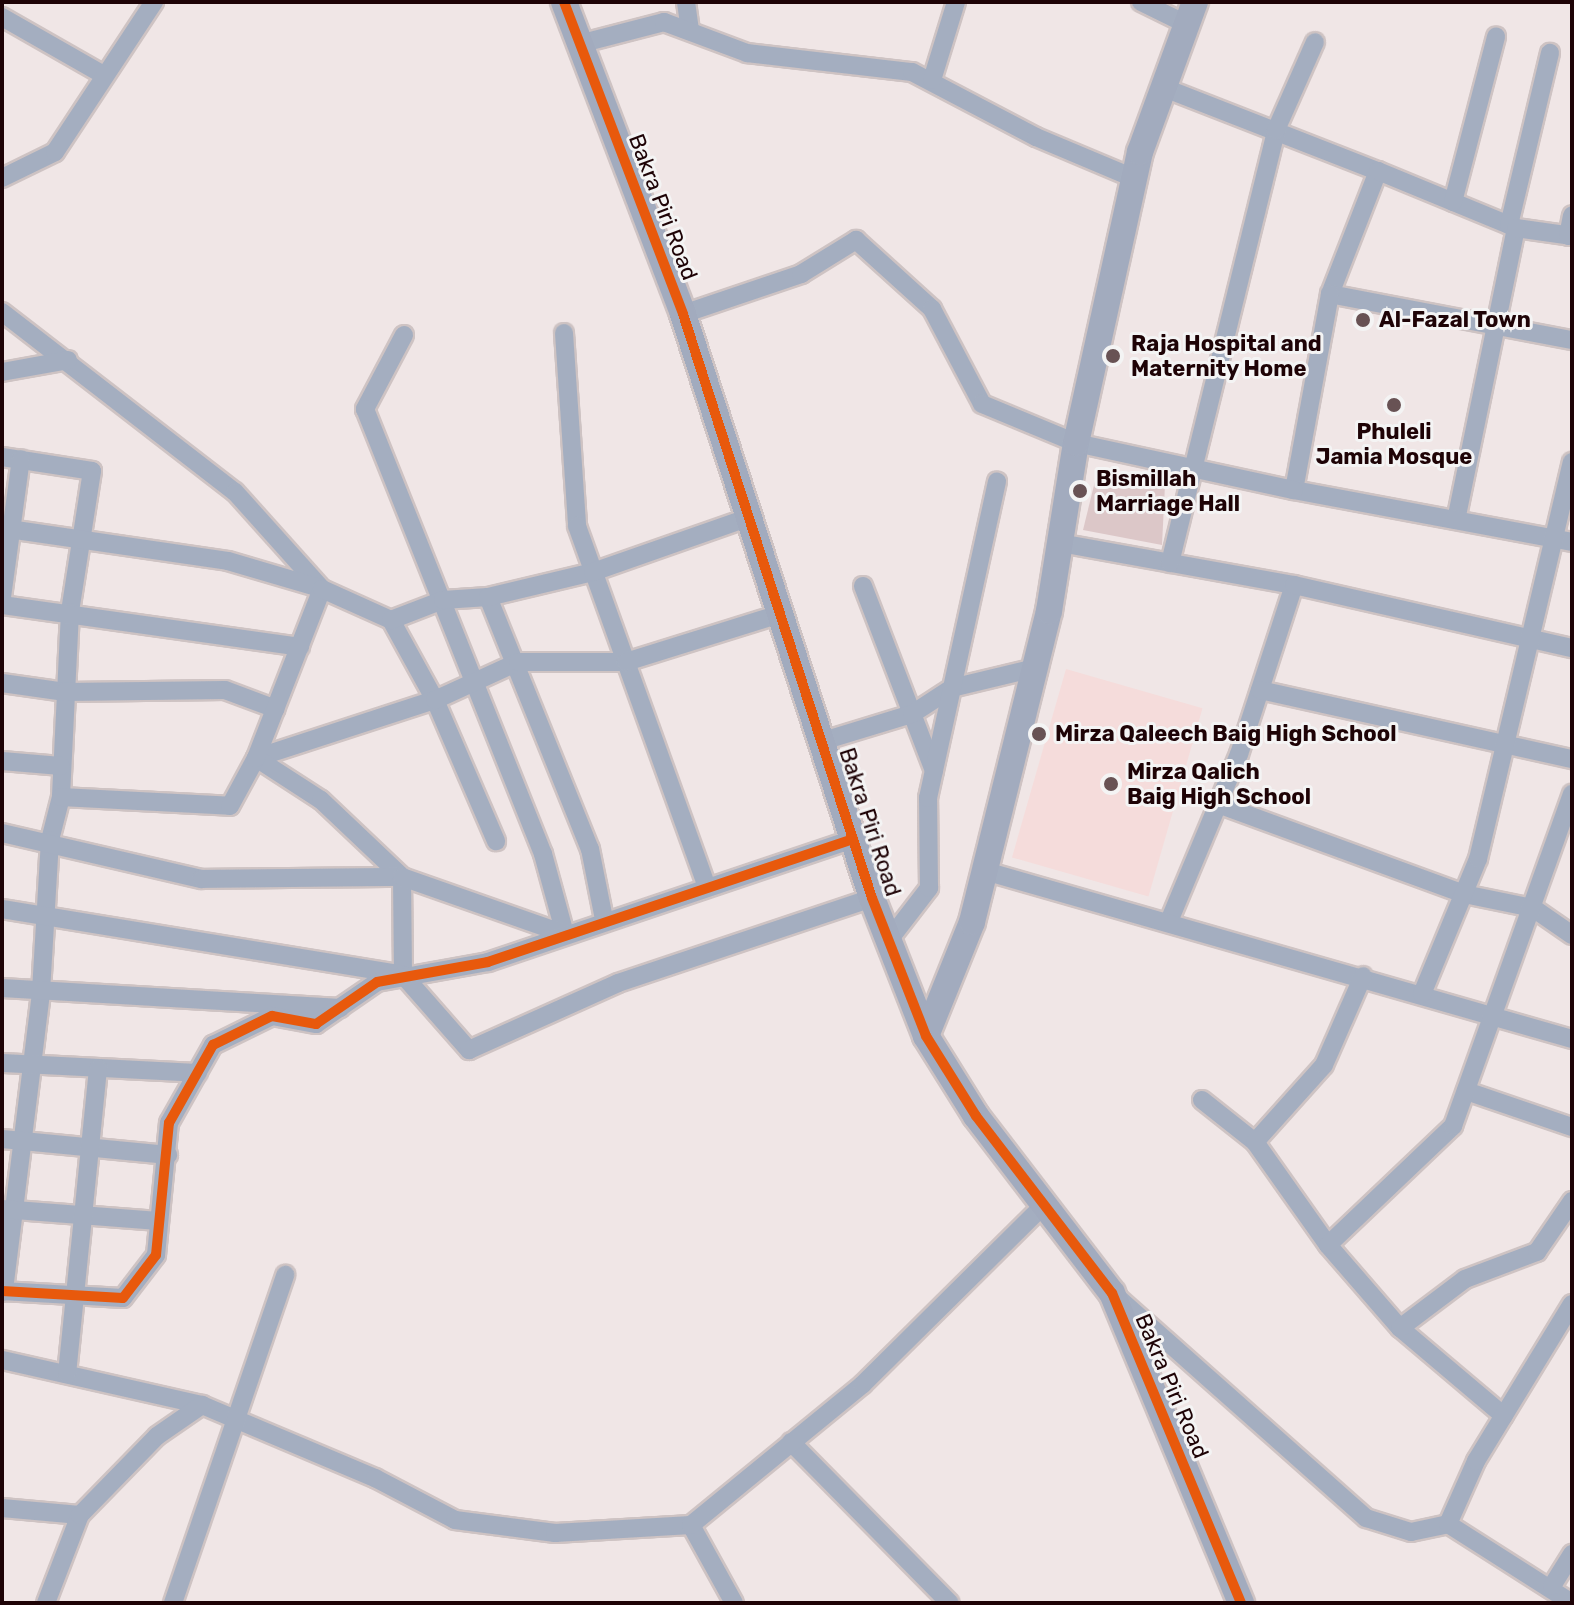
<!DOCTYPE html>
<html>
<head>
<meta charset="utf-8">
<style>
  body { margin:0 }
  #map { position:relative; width:1574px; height:1605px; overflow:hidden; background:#f0e6e6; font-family:Rubik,sans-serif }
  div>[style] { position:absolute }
  .built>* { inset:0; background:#f5dcdb; transform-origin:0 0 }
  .building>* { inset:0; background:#dcc7c8 }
  .roads { filter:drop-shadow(2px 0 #cec3c3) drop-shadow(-2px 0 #cec3c3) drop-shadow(0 2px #cec3c3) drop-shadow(0 -2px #cec3c3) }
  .street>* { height:18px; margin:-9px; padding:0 9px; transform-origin:9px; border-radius:9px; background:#a4aec0 }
  .secondary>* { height:26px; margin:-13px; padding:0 13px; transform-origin:13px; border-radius:13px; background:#a2abbe }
  .cycleway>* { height:10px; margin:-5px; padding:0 5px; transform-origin:5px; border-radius:5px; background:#e8590c }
  .dots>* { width:22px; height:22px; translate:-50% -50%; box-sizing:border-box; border:4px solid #f4f4f4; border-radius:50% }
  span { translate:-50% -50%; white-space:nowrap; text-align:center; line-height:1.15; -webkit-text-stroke:6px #f4f4f4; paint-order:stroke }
  .street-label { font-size:22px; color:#1e0306 }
  .poi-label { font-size:22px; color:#1e0306; font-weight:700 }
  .left { translate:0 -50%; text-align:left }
  .frame { position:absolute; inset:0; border:4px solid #1e0306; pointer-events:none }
</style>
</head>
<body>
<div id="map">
  <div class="built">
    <i style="left:1066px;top:669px;width:142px;height:196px;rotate:16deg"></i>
  </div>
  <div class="building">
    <i style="clip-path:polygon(1097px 473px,1165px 485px,1162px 545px,1083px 530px)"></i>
  </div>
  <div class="roads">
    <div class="street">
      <i style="left:686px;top:2px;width:27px;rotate:82deg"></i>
      <i style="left:1141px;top:2px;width:50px;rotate:26.1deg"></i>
      <i style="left:2px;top:17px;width:115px;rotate:29.7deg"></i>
      <i style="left:579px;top:44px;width:88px;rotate:-14.5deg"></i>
      <i style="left:664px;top:22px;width:89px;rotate:20.5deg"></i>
      <i style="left:747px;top:53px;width:166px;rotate:6.6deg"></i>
      <i style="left:912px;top:72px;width:140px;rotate:27.7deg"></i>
      <i style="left:1036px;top:137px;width:108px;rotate:22.8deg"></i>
      <i style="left:932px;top:80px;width:82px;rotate:-72.9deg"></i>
      <i style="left:1162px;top:87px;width:232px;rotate:21.3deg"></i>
      <i style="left:1378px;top:171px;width:132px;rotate:111.3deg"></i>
      <i style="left:1330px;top:294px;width:246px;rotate:10.8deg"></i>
      <i style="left:1378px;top:171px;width:149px;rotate:22.4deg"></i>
      <i style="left:1516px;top:228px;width:298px;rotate:101.6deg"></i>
      <i style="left:2px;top:178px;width:59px;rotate:-26.1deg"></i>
      <i style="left:55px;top:152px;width:180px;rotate:-56.6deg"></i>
      <i style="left:1453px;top:202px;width:171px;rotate:-75.4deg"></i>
      <i style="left:1509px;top:225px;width:177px;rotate:-76.6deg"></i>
      <i style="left:1516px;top:228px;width:57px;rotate:8.1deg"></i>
      <i style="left:1568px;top:236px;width:21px;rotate:-79deg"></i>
      <i style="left:1330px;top:294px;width:199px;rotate:100.4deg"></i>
      <i style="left:1294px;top:490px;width:283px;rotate:10.6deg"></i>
      <i style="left:2px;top:312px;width:294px;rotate:37.7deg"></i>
      <i style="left:235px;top:492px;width:130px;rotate:48.1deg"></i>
      <i style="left:683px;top:314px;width:125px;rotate:-18.7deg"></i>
      <i style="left:801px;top:274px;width:65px;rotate:-31.7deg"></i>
      <i style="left:856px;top:240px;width:103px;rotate:42.2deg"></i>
      <i style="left:932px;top:309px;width:107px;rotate:62.2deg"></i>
      <i style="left:982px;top:404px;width:102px;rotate:22.5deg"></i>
      <i style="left:1076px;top:443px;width:223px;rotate:12.2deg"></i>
      <i style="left:564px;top:333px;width:193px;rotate:86.1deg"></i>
      <i style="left:577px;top:526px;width:381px;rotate:70.2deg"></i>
      <i style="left:404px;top:335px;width:84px;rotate:117.8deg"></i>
      <i style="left:365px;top:409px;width:479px;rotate:68.2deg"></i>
      <i style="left:543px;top:854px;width:83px;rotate:74.6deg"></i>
      <i style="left:2px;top:372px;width:67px;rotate:-10.3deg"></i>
      <i style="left:2px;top:457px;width:91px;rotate:8.8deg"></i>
      <i style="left:92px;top:471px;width:143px;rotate:98.9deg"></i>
      <i style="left:70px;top:612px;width:185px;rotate:92.8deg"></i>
      <i style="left:61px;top:797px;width:44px;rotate:104.3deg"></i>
      <i style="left:50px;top:840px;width:153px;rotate:93.4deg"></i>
      <i style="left:41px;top:993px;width:301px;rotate:97.1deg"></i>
      <i style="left:2px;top:528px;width:228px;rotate:8.3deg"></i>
      <i style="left:228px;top:561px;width:96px;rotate:16.4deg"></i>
      <i style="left:1060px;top:543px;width:238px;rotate:10.2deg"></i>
      <i style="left:1294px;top:585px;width:178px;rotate:108deg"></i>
      <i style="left:1239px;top:754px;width:181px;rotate:112.7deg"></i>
      <i style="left:1170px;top:563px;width:446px;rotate:-76.2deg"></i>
      <i style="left:1276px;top:130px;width:96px;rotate:-66.1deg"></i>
      <i style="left:1294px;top:585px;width:285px;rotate:12.8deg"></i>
      <i style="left:863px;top:586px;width:198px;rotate:69deg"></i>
      <i style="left:2px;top:597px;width:139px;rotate:-82.2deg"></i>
      <i style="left:488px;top:597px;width:272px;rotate:68deg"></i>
      <i style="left:590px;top:849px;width:71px;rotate:78.7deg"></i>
      <i style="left:2px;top:605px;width:301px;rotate:8deg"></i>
      <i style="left:391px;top:620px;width:91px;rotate:61.2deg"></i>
      <i style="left:435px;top:700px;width:154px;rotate:66.6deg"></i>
      <i style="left:2px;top:683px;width:64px;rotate:8.1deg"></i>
      <i style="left:65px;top:692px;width:160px;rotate:-0.7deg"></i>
      <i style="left:225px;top:690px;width:54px;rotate:20.4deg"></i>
      <i style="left:1260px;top:690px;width:320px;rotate:12.5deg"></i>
      <i style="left:823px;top:741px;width:93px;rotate:-16.9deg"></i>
      <i style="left:912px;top:714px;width:48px;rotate:-33deg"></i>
      <i style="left:952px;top:688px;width:85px;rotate:-13.5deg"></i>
      <i style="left:256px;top:758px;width:188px;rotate:-18deg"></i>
      <i style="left:435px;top:700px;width:91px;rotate:-24.6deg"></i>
      <i style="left:518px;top:662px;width:108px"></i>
      <i style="left:626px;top:662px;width:161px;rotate:-17.3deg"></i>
      <i style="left:256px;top:758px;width:77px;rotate:32.9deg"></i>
      <i style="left:321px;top:800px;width:112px;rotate:43.5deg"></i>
      <i style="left:402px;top:877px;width:98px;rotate:89.4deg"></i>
      <i style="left:2px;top:761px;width:59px;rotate:4.8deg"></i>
      <i style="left:61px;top:797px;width:169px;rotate:3deg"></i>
      <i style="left:230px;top:806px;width:55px;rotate:-61.6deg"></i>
      <i style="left:256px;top:758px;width:181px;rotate:-68.7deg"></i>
      <i style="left:322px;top:589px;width:76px;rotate:24.2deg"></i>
      <i style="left:391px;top:620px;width:56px;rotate:-21deg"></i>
      <i style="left:443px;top:600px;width:45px;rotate:-3.8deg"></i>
      <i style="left:488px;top:597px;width:108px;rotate:-13.4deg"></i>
      <i style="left:593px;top:572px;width:163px;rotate:-19.3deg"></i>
      <i style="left:1218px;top:804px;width:262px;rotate:20.1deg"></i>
      <i style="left:1464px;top:894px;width:70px;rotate:11.5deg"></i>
      <i style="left:1533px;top:908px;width:47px;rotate:34.7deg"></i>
      <i style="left:2px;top:833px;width:205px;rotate:13deg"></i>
      <i style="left:202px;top:879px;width:200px;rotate:-0.6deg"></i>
      <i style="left:402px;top:877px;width:173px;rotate:19.3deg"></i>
      <i style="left:985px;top:871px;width:611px;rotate:15.97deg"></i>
      <i style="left:2px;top:909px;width:406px;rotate:9.3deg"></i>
      <i style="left:403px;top:975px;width:100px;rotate:48.7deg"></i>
      <i style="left:469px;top:1050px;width:163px;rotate:-24.2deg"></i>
      <i style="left:618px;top:983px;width:268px;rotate:-18.5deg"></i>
      <i style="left:889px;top:940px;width:66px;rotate:-52.4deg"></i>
      <i style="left:929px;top:888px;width:90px;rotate:-90.6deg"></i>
      <i style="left:928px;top:798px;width:324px;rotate:-77.7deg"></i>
      <i style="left:2px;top:988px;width:339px;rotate:3.4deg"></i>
      <i style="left:1422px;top:994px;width:146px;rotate:-67.5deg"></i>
      <i style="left:1478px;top:859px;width:408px;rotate:-76.7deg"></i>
      <i style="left:2px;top:1063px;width:196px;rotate:2.9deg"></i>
      <i style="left:1466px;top:1091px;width:112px;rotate:18.8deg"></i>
      <i style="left:1202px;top:1100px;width:68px;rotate:38.4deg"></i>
      <i style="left:1255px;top:1142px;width:126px;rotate:54.7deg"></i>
      <i style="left:1328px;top:1245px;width:110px;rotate:49.1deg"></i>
      <i style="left:1400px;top:1328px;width:136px;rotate:40.2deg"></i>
      <i style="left:2px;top:1139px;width:167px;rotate:5.5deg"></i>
      <i style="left:1255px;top:1142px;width:103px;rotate:-48.1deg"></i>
      <i style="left:1324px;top:1065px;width:97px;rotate:-66.3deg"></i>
      <i style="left:2px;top:1209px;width:157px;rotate:4.4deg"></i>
      <i style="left:1328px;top:1245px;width:173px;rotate:-43.6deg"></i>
      <i style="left:1453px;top:1126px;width:353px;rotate:-70.3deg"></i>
      <i style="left:2px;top:1291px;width:121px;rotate:3.3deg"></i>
      <i style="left:123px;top:1298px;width:54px;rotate:-52.5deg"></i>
      <i style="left:156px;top:1255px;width:133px;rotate:-84.4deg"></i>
      <i style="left:169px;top:1123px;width:90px;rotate:-60.6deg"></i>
      <i style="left:213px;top:1045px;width:66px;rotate:-26.2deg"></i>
      <i style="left:272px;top:1016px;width:45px;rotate:10.3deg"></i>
      <i style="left:316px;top:1024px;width:74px;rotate:-34.5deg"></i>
      <i style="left:377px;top:982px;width:113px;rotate:-10.2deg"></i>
      <i style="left:488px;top:962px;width:385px;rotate:-18.6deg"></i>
      <i style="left:1117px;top:1297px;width:333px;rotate:41.6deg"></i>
      <i style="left:1366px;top:1518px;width:47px;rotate:17.3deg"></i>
      <i style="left:1411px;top:1532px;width:38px;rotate:-12deg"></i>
      <i style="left:1448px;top:1524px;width:147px;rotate:32.5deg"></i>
      <i style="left:1400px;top:1328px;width:81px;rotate:-37deg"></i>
      <i style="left:1465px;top:1279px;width:77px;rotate:-20.6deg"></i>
      <i style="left:1537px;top:1252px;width:62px;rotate:-55.5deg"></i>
      <i style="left:2px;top:1360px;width:205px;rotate:12.7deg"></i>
      <i style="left:202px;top:1405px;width:188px;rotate:22.9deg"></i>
      <i style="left:375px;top:1478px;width:90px;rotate:27.7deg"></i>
      <i style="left:455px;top:1520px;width:101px;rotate:7.4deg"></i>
      <i style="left:555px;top:1533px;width:136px;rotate:-3.4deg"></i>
      <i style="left:67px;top:1374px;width:307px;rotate:-84.2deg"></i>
      <i style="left:791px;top:1442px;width:226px;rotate:45.4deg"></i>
      <i style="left:2px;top:1508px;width:78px;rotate:5.1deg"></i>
      <i style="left:1448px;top:1524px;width:69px;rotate:-66deg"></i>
      <i style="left:1476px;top:1461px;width:184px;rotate:-58.6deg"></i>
      <i style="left:1552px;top:1586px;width:38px;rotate:-58deg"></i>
      <i style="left:46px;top:1603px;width:94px;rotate:-68.9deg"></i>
      <i style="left:80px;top:1515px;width:110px;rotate:-45.7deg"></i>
      <i style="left:157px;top:1436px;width:55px;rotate:-34.6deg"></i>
      <i style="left:173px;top:1603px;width:347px;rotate:-71.1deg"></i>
      <i style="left:734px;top:1603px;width:89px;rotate:-118.9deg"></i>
      <i style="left:691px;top:1525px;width:222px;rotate:-39.3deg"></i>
      <i style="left:863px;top:1384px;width:252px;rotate:-44.7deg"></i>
    </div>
    <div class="secondary">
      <i style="left:564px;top:2px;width:334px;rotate:69.1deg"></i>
      <i style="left:683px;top:314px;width:614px;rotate:72.07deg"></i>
      <i style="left:872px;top:898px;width:148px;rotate:68.6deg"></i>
      <i style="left:926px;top:1036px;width:94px;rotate:58deg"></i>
      <i style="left:976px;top:1116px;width:223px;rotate:52.5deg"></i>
      <i style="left:1112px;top:1293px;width:336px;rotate:67.4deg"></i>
      <i style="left:926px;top:1036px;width:123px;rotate:-68deg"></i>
      <i style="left:972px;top:922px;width:320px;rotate:-76.1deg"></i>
      <i style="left:1049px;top:611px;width:170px;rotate:-80.9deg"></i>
      <i style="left:1076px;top:443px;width:298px;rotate:-77.6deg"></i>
      <i style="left:1140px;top:152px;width:160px;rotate:-69.9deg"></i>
    </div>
  </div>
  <div class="cycleway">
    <i style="left:564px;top:2px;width:334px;rotate:69.1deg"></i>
    <i style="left:683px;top:314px;width:614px;rotate:72.07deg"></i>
    <i style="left:872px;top:898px;width:148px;rotate:68.6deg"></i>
    <i style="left:926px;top:1036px;width:94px;rotate:58deg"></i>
    <i style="left:976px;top:1116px;width:223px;rotate:52.5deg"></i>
    <i style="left:1112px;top:1293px;width:336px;rotate:67.4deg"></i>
    <i style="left:2px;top:1291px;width:121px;rotate:3.3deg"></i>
    <i style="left:123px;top:1298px;width:54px;rotate:-52.5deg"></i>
    <i style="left:156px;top:1255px;width:133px;rotate:-84.4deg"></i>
    <i style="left:169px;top:1123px;width:90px;rotate:-60.6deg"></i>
    <i style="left:213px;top:1045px;width:66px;rotate:-26.2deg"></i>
    <i style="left:272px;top:1016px;width:45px;rotate:10.3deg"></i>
    <i style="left:316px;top:1024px;width:74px;rotate:-34.5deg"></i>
    <i style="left:377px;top:982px;width:113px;rotate:-10.2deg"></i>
    <i style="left:488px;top:962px;width:385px;rotate:-18.6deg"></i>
  </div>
  <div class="dots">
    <i style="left:1363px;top:320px;background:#685254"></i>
    <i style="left:1113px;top:356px;background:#685254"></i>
    <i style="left:1394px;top:405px;background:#685254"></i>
    <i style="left:1080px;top:491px;background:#685254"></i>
    <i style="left:1039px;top:734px;background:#685254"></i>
    <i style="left:1111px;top:784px;background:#685254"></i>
  </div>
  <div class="street-label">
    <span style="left:663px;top:207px;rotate:69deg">Bakra Piri Road</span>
    <span style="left:870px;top:822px;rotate:72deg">Bakra Piri Road</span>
    <span style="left:1172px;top:1386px;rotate:67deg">Bakra Piri Road</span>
  </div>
  <div class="poi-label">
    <span class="left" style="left:1379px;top:320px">Al-Fazal Town</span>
    <span class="left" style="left:1131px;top:356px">Raja Hospital and<br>Maternity Home</span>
    <span style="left:1394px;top:444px">Phuleli<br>Jamia Mosque</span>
    <span class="left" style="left:1096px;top:491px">Bismillah<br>Marriage Hall</span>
    <span class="left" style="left:1055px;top:734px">Mirza Qaleech Baig High School</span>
    <span class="left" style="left:1127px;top:784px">Mirza Qalich<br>Baig High School</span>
  </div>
  <div class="frame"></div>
</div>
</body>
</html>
